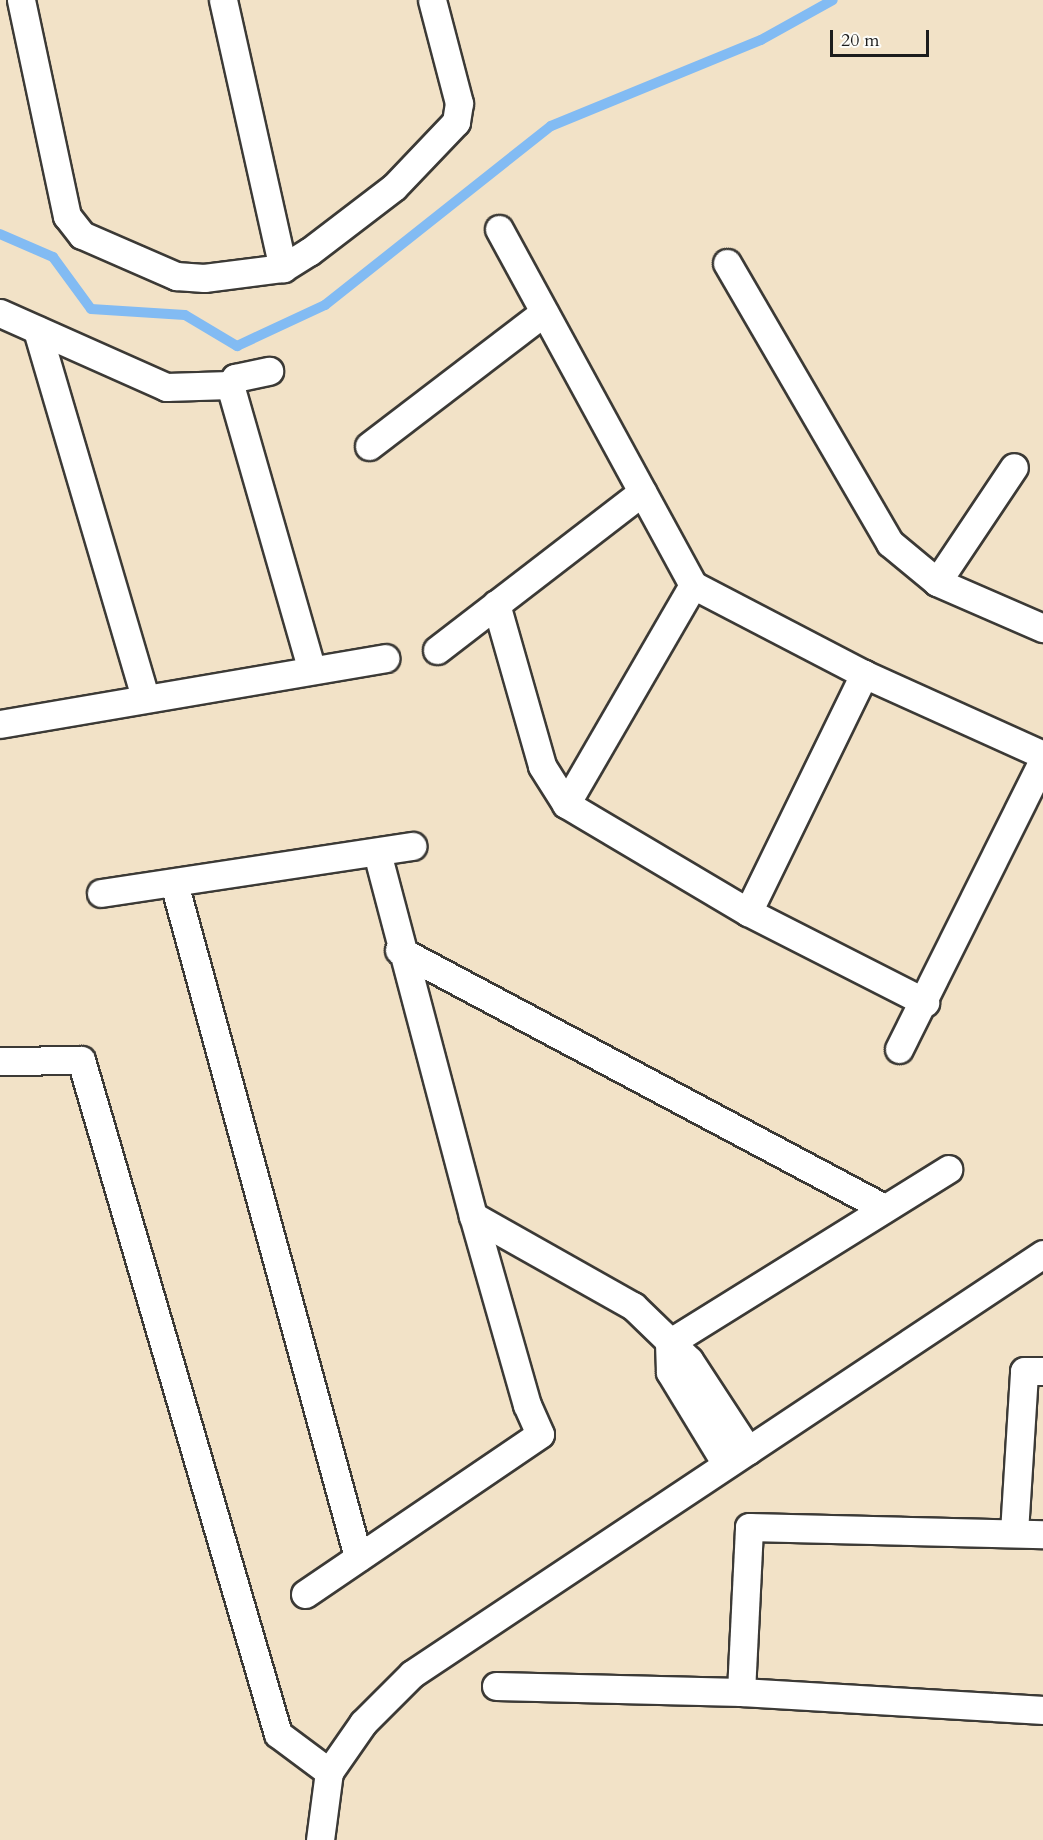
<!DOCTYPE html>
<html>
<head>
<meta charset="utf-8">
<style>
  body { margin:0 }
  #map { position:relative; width:1043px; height:1840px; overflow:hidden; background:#f2e2c7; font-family:Cardo,serif }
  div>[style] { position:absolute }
  .stream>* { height:10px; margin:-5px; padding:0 5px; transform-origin:5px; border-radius:5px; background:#82bbf3 }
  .roads { filter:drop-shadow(2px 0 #3c3a36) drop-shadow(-2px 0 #3c3a36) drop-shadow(0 2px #3c3a36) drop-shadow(0 -2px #3c3a36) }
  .street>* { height:27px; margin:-13.5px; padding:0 13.5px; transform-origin:13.5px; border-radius:13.5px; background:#fff }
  span { translate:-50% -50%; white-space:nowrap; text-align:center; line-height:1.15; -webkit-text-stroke:6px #fdfcf7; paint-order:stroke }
  .scale { position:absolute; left:830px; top:30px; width:99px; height:27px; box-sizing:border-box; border:3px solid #1c1c1c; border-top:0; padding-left:8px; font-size:18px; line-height:21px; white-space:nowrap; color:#1c1c1c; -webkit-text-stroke:4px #fdfcf7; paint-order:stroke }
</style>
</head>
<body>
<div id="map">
  <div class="stream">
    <i style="left:0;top:234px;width:58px;rotate:23.5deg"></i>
    <i style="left:53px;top:257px;width:64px;rotate:53.8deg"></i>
    <i style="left:91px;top:309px;width:94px;rotate:3.7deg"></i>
    <i style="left:185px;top:315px;width:61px;rotate:30.8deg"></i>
    <i style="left:237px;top:346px;width:97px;rotate:-25deg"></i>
    <i style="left:325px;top:305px;width:288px;rotate:-38.4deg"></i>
    <i style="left:551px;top:126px;width:227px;rotate:-22.3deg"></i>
    <i style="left:761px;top:40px;width:82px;rotate:-29.1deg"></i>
  </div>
  <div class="roads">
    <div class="street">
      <i style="left:21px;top:0;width:221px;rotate:78deg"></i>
      <i style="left:67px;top:216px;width:24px;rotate:52deg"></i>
      <i style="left:82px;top:235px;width:103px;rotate:23.6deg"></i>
      <i style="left:176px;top:276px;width:28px;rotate:4deg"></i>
      <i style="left:204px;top:278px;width:80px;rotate:-7.2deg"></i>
      <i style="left:283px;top:268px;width:31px;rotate:-32deg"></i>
      <i style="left:309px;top:252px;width:107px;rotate:-37.4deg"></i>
      <i style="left:394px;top:187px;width:90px;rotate:-46.4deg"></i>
      <i style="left:456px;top:122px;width:19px;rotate:-81deg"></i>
      <i style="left:459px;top:103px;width:106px;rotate:-104.7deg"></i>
      <i style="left:223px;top:0;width:275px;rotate:77.4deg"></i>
      <i style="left:499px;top:229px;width:405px;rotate:61.4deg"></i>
      <i style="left:693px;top:585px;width:193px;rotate:27.5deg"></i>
      <i style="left:864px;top:674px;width:196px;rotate:24.3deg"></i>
      <i style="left:727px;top:263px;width:324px;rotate:59.8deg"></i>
      <i style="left:890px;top:543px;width:61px;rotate:39.7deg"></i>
      <i style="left:937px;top:582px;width:116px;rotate:23.5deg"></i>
      <i style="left:0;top:313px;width:182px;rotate:24deg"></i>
      <i style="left:166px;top:387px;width:64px;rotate:-1.8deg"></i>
      <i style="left:230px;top:385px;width:9px;rotate:-54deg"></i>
      <i style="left:235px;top:378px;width:35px;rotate:-12deg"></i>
      <i style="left:37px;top:330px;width:383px;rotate:73.6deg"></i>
      <i style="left:230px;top:385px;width:294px;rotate:74deg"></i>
      <i style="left:369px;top:446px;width:220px;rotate:-37.4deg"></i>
      <i style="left:937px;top:582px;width:138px;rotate:-56.2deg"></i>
      <i style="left:496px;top:604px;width:168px;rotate:74.1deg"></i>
      <i style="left:542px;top:766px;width:45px;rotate:57.7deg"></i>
      <i style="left:566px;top:804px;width:212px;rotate:30.7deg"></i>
      <i style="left:748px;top:912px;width:199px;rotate:27deg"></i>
      <i style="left:437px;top:650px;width:259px;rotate:-37.6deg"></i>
      <i style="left:0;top:724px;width:391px;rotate:-9.7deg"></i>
      <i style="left:566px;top:804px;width:253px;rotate:-59.9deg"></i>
      <i style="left:174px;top:883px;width:699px;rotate:74.73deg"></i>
      <i style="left:101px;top:893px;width:315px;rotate:-8.6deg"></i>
      <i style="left:748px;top:912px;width:265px;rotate:-64deg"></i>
      <i style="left:399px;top:950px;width:549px;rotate:28.01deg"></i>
      <i style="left:899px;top:1049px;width:323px;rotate:-63.5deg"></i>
      <i style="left:0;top:1061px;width:81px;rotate:-0.7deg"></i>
      <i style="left:81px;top:1060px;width:702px;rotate:73.71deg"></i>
      <i style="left:278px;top:1734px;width:64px;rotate:36.7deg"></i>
      <i style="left:473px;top:1216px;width:184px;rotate:29.4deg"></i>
      <i style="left:633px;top:1306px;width:78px;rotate:44deg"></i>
      <i style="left:689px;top:1360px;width:108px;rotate:56.8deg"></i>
      <i style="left:669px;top:1343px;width:329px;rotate:-31.9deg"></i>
      <i style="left:669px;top:1343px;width:29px;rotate:88deg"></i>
      <i style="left:670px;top:1372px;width:108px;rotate:58.7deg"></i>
      <i style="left:1014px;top:1532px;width:161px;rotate:-86.4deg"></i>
      <i style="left:1024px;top:1371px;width:19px"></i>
      <i style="left:305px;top:1594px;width:284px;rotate:-34.2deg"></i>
      <i style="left:540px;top:1434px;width:32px;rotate:-114deg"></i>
      <i style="left:527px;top:1405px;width:197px;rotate:-105.9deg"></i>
      <i style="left:473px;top:1216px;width:376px;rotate:-104.8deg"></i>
      <i style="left:496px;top:1686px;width:245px;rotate:1.4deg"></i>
      <i style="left:741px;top:1692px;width:303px;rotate:3.4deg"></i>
      <i style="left:741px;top:1692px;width:165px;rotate:-87.2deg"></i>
      <i style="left:749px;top:1527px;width:294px;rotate:1.4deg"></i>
      <i style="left:320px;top:1840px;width:69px;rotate:-82.5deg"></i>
      <i style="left:329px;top:1772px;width:60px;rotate:-55.2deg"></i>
      <i style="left:363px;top:1723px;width:69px;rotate:-45deg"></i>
      <i style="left:412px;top:1674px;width:758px;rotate:-33.65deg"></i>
    </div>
  </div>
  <div class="scale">20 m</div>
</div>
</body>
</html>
